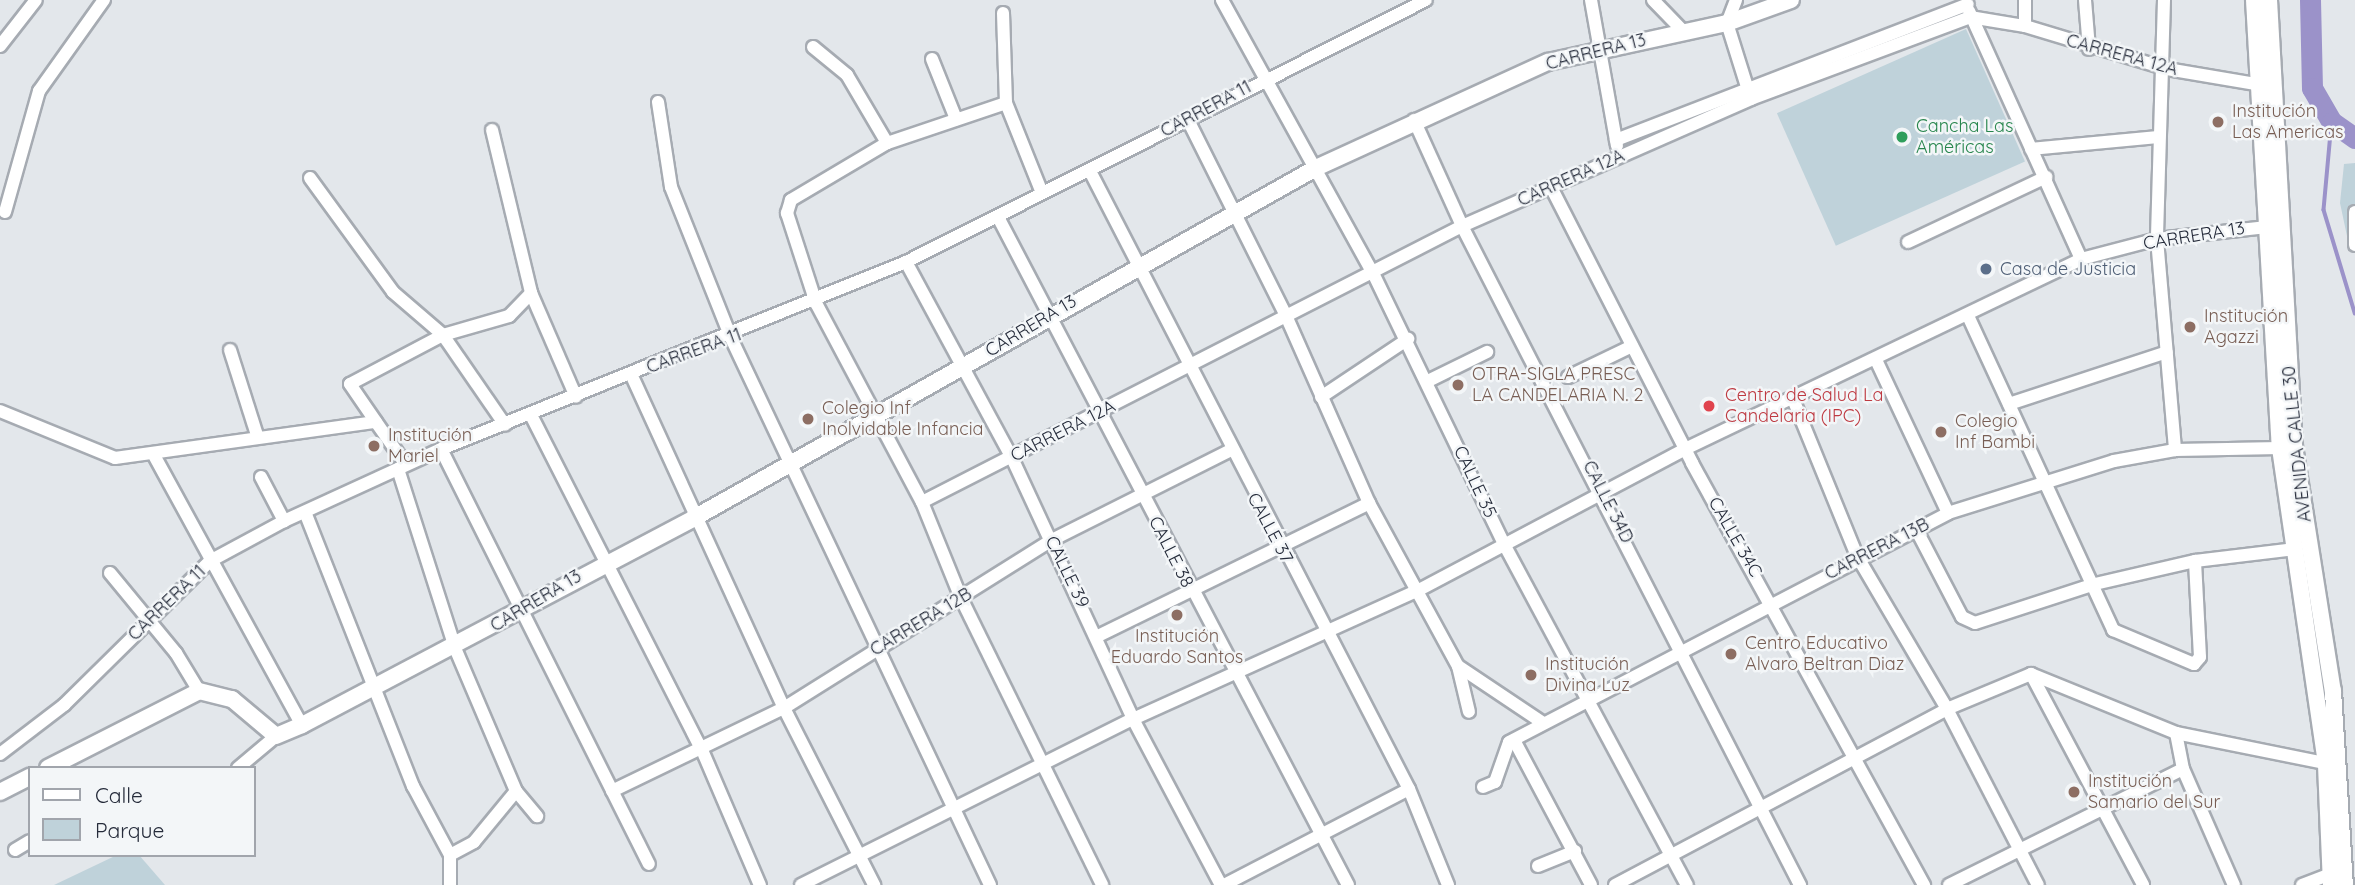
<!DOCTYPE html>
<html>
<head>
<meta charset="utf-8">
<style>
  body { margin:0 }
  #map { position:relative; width:2355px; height:885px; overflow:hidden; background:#e3e7eb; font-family:Quicksand,sans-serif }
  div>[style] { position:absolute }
  .green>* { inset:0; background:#bfd2da; transform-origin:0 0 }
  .stream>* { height:3.5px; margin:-1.75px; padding:0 1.75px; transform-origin:1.75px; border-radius:1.75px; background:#9b92c9 }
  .river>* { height:21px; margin:-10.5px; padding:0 10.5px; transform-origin:10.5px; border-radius:10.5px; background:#9b92c9 }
  .roads { filter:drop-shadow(2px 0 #a6abb2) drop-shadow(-2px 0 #a6abb2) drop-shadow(0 2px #a6abb2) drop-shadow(0 -2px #a6abb2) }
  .street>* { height:12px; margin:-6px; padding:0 6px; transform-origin:6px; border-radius:6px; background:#fff }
  .secondary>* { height:16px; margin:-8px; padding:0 8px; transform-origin:8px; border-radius:8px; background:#fff }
  .dots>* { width:19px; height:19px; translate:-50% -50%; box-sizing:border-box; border:4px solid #f3f6f8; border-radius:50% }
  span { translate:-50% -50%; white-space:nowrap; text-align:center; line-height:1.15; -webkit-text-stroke:5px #f3f6f8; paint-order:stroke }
  .street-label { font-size:18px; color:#252b3a }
  .education-label { font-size:18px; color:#785e54 }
  .left { translate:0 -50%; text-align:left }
  .leisure-label { font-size:18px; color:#27864d }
  .service-label { font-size:18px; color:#4e5e75 }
  .health-label { font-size:18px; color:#be3a42 }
  .legend { position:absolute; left:28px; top:766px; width:228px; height:91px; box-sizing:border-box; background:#f3f6f8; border:2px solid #a1a5ac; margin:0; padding:9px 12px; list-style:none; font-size:21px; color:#252b3a }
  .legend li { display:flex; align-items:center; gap:14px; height:35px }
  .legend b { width:35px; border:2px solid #a1a5ac }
</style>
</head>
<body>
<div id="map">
  <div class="green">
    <i style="left:1966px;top:29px;width:145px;height:207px;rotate:66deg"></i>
    <i style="clip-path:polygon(2355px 163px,2355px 233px,2347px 236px,2340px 203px,2344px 164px)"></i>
    <i style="clip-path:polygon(117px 855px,139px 855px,165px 885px,54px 885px)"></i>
  </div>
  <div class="stream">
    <i style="left:2332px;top:122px;width:88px;rotate:95.2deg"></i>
    <i style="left:2324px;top:210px;width:108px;rotate:73.2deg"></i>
  </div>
  <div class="river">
    <i style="left:2310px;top:0;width:88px;rotate:88.7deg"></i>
    <i style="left:2312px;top:88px;width:39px;rotate:60deg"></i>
    <i style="left:2332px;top:122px;width:28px;rotate:35deg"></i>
  </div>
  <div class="roads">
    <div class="street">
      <i style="left:1222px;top:0;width:312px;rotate:61.1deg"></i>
      <i style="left:1373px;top:273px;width:301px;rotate:64.2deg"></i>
      <i style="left:1504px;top:544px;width:387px;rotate:61.8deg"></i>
      <i style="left:1591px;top:0;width:148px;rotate:79.9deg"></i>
      <i style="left:1653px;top:0;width:43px;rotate:45.9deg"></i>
      <i style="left:1736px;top:0;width:25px;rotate:111deg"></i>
      <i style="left:1727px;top:23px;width:70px;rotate:72.6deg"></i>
      <i style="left:2025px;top:0;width:26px;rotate:90deg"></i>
      <i style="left:2085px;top:0;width:49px;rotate:85.3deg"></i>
      <i style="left:2164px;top:0;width:239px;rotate:91.7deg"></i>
      <i style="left:2157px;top:239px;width:212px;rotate:85.1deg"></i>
      <i style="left:1969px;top:11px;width:272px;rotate:65.7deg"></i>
      <i style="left:1003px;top:13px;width:90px;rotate:88.1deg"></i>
      <i style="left:1006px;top:103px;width:97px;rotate:68.2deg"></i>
      <i style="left:0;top:46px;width:58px;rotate:-52deg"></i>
      <i style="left:813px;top:47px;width:44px;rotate:39.5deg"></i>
      <i style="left:847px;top:75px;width:79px;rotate:59.5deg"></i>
      <i style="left:932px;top:59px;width:65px;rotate:68.2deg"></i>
      <i style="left:658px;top:102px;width:86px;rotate:81.3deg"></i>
      <i style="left:671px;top:187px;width:162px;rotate:68.3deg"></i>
      <i style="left:731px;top:338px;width:605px;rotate:64.66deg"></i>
      <i style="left:1006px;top:103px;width:126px;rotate:161.4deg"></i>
      <i style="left:887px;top:143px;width:112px;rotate:149.3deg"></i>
      <i style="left:791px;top:200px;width:14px;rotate:107deg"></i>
      <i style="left:787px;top:213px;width:95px;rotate:72.1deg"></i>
      <i style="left:816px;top:303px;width:225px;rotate:62deg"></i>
      <i style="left:922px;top:502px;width:104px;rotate:67.9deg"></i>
      <i style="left:961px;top:598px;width:320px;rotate:63.8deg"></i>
      <i style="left:1187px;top:118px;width:224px;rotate:63.4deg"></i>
      <i style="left:1287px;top:318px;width:202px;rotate:66.1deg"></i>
      <i style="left:1369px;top:503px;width:186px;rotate:61.4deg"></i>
      <i style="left:1458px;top:666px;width:47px;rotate:76.6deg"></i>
      <i style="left:1414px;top:120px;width:116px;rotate:65.6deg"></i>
      <i style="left:1462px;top:226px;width:741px;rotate:62.85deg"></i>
      <i style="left:492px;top:130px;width:168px;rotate:76.5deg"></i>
      <i style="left:531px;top:293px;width:113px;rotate:66.6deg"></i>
      <i style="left:1616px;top:140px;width:377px;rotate:-21.1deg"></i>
      <i style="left:2031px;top:149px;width:127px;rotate:-5.4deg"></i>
      <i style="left:1091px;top:173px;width:693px;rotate:62.7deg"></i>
      <i style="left:1409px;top:789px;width:104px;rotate:67.9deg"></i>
      <i style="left:310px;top:178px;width:141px;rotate:53.9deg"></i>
      <i style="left:393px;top:292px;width:66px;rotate:40.7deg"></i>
      <i style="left:443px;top:335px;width:109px;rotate:55.4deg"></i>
      <i style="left:1551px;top:187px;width:310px;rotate:62.9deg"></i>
      <i style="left:1692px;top:463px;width:482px;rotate:61.2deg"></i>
      <i style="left:5px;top:212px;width:126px;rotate:-74.3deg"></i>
      <i style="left:39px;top:91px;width:112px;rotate:-54.5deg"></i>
      <i style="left:2355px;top:212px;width:33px;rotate:90deg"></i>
      <i style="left:998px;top:217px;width:754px;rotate:62.35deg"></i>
      <i style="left:1908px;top:242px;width:153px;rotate:-25.2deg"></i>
      <i style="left:906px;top:262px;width:223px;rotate:61.6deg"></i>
      <i style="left:1012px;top:458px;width:288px;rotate:65.1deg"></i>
      <i style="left:1133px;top:719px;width:188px;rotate:62.1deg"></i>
      <i style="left:1969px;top:318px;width:344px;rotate:65.2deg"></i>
      <i style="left:2113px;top:630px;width:88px;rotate:22.8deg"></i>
      <i style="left:2194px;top:664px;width:9px;rotate:-49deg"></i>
      <i style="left:2200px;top:657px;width:96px;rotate:-93deg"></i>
      <i style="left:230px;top:350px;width:89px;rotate:72.4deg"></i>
      <i style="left:1877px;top:362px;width:167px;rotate:64.8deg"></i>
      <i style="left:631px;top:374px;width:367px;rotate:65.4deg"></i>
      <i style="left:784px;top:708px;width:199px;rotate:63deg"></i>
      <i style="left:1568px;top:377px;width:71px;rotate:-25.8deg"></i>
      <i style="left:1428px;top:381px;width:66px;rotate:-26.2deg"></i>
      <i style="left:1321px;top:397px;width:105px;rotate:-33.7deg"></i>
      <i style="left:1793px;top:399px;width:170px;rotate:67.8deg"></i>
      <i style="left:1857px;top:556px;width:178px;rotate:59.5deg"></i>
      <i style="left:1947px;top:709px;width:198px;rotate:62.7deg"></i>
      <i style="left:2009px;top:404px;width:166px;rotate:-18.2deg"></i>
      <i style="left:0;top:411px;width:124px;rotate:22.2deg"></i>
      <i style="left:115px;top:458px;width:263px;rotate:-7.9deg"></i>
      <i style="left:376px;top:422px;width:46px;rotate:-124.4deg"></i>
      <i style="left:350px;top:384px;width:105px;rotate:-27.8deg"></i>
      <i style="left:443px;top:335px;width:69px;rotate:-16.1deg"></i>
      <i style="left:509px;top:316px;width:32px;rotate:-46deg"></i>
      <i style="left:531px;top:415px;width:376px;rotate:63deg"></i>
      <i style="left:702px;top:750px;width:147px;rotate:66.8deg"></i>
      <i style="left:376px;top:422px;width:52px;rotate:55.1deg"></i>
      <i style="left:441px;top:449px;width:464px;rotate:63.4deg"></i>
      <i style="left:155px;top:457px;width:306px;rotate:61.3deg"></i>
      <i style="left:398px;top:469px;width:188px;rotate:72.3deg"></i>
      <i style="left:455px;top:648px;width:155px;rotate:66.9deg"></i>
      <i style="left:516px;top:791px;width:33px;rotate:50deg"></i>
      <i style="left:261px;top:477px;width:50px;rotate:62.4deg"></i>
      <i style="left:922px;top:502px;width:606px;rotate:-27.07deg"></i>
      <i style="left:1462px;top:226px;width:316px;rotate:-23.7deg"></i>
      <i style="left:1751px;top:99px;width:234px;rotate:-20.5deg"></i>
      <i style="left:1970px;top:17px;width:56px;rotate:9.3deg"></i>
      <i style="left:2025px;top:26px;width:148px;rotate:16.8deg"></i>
      <i style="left:2167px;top:69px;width:90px;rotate:9.6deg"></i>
      <i style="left:305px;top:512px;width:295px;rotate:68.5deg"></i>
      <i style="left:413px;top:786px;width:78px;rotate:61.8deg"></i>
      <i style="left:450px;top:855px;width:30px;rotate:90deg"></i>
      <i style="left:1916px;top:529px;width:99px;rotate:62.4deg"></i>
      <i style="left:1962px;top:617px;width:14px;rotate:25deg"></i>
      <i style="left:1975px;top:623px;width:126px;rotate:-18deg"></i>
      <i style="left:2095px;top:584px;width:103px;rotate:-13deg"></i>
      <i style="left:2195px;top:561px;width:101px;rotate:-6.8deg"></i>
      <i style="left:110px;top:573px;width:104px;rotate:50.5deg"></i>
      <i style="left:176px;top:653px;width:44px;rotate:58.8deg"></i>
      <i style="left:1098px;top:636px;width:302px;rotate:-26.1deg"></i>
      <i style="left:1458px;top:666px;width:102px;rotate:33.8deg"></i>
      <i style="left:2031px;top:674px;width:157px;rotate:22.1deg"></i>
      <i style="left:2176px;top:733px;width:161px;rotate:11.4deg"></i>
      <i style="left:2031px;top:674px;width:239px;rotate:62deg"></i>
      <i style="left:2176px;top:733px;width:37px;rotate:79deg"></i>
      <i style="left:2183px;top:769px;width:127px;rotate:66.3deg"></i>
      <i style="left:1514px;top:740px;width:164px;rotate:62deg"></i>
      <i style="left:0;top:754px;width:81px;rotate:-37.4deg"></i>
      <i style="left:64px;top:705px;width:205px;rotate:-44.6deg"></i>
      <i style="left:210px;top:561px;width:84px;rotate:-28.4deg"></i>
      <i style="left:284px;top:521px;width:173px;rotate:-24.6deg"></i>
      <i style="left:441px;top:449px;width:501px;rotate:-21.91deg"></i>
      <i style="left:906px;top:262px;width:582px;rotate:-26.74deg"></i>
      <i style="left:238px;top:768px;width:50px;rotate:-40.1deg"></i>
      <i style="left:1483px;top:787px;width:13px;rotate:-23deg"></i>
      <i style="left:1495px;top:782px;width:42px;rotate:-70.7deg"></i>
      <i style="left:1509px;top:742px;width:495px;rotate:-27.5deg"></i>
      <i style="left:1948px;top:513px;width:174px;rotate:-17.4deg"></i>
      <i style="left:2114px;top:461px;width:62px;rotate:-10.2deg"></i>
      <i style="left:2175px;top:450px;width:105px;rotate:-1.1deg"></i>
      <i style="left:612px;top:791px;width:191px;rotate:-25.8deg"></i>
      <i style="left:784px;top:708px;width:316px;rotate:-32.1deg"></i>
      <i style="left:1052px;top:540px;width:198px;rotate:-26.7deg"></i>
      <i style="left:15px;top:850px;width:17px;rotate:-31deg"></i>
      <i style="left:450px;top:855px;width:27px;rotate:-28deg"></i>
      <i style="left:474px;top:842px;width:66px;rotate:-50.5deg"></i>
      <i style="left:1538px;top:866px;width:40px;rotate:-22deg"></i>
      <i style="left:801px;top:885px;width:371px;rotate:-26.6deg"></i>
      <i style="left:1133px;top:719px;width:314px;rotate:-24.3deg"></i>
      <i style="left:1419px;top:590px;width:301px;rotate:-27.9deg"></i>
      <i style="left:1685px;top:449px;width:439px;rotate:-25.6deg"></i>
      <i style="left:2081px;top:259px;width:79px;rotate:-14.7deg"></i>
      <i style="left:2157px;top:239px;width:120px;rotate:-6.2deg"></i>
      <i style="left:1224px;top:885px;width:208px;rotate:-27.4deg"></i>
      <i style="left:1615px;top:885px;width:376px;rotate:-27.9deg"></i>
      <i style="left:1947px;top:709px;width:91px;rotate:-22.6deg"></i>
      <i style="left:1949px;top:885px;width:261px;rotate:-26.4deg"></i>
      <i style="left:2302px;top:885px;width:30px;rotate:-21deg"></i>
    </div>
    <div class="secondary">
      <i style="left:2254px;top:0;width:449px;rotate:86.7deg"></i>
      <i style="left:2280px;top:448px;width:320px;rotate:81.7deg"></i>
      <i style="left:2326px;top:765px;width:120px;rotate:87.6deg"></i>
      <i style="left:2269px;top:0;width:447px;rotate:86.8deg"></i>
      <i style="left:2294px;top:446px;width:248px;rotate:81deg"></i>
      <i style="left:2333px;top:691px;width:194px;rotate:86.5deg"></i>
      <i style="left:48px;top:768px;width:169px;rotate:-27deg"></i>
      <i style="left:199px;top:691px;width:34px;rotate:14deg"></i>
      <i style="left:232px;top:699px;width:57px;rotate:40.1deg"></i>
      <i style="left:276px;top:736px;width:28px;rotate:-23deg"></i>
      <i style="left:302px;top:725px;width:443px;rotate:-27.8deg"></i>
      <i style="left:694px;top:518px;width:714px;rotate:-29.37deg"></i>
      <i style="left:1316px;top:168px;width:255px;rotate:-24.6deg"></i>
      <i style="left:1548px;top:62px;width:183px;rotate:-12.3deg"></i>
      <i style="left:1727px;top:23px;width:68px;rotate:-19.8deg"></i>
      <i style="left:0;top:792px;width:34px;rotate:-27deg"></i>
    </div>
  </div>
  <div class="dots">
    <i style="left:2218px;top:122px;background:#8d6e63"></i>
    <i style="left:1902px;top:137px;background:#2e9e5b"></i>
    <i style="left:1986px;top:269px;background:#5c6f8a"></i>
    <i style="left:2190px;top:327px;background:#8d6e63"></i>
    <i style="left:1458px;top:385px;background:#8d6e63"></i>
    <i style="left:1709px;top:406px;background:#e0444e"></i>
    <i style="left:808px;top:419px;background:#8d6e63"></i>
    <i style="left:1941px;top:432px;background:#8d6e63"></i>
    <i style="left:374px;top:446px;background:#8d6e63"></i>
    <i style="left:1177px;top:615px;background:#8d6e63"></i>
    <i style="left:1731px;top:654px;background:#8d6e63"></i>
    <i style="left:1531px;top:675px;background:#8d6e63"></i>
    <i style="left:2074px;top:792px;background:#8d6e63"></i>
  </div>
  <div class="street-label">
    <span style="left:1596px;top:52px;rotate:-14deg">CARRERA 13</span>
    <span style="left:2122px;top:55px;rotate:15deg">CARRERA 12A</span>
    <span style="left:1206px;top:109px;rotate:-28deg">CARRERA 11</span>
    <span style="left:1571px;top:178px;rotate:-24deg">CARRERA 12A</span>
    <span style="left:2194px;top:236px;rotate:-9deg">CARRERA 13</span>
    <span style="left:1031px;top:326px;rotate:-31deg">CARRERA 13</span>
    <span style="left:694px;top:351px;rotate:-20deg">CARRERA 11</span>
    <span style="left:1063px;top:431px;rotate:-27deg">CARRERA 12A</span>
    <span style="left:2297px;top:444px;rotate:-96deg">AVENIDA CALLE 30</span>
    <span style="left:1475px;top:482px;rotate:65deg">CALLE 35</span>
    <span style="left:1608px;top:502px;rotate:63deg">CALLE 34D</span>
    <span style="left:1270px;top:528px;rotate:62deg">CALLE 37</span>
    <span style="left:1735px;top:537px;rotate:60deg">CALLE 34C</span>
    <span style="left:1877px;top:549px;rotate:-27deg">CARRERA 13B</span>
    <span style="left:1171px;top:552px;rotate:63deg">CALLE 38</span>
    <span style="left:1067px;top:572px;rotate:64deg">CALLE 39</span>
    <span style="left:536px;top:601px;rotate:-31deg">CARRERA 13</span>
    <span style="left:167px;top:603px;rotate:-44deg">CARRERA 11</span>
    <span style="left:921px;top:622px;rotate:-31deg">CARRERA 12B</span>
  </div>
  <div class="education-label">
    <span class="left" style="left:2232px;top:122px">Institución<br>Las Americas</span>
    <span class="left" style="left:2204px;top:327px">Institución<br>Agazzi</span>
    <span class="left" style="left:1472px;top:385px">OTRA-SIGLA PRESC<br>LA CANDELARIA N. 2</span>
    <span class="left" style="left:822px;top:419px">Colegio Inf<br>Inolvidable Infancia</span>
    <span class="left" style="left:1955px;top:432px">Colegio<br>Inf Bambi</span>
    <span class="left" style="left:388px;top:446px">Institución<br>Mariel</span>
    <span style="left:1177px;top:647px">Institución<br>Eduardo Santos</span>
    <span class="left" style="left:1745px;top:654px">Centro Educativo<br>Alvaro Beltran Diaz</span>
    <span class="left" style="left:1545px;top:675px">Institución<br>Divina Luz</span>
    <span class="left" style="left:2088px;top:792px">Institución<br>Samario del Sur</span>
  </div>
  <div class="leisure-label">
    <span class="left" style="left:1916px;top:137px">Cancha Las<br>Américas</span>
  </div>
  <div class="service-label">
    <span class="left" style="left:2000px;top:269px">Casa de Justicia</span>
  </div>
  <div class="health-label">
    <span class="left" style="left:1725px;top:406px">Centro de Salud La<br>Candelaria (IPC)</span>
  </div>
  <ul class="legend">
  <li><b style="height:9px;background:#fff"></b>Calle</li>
  <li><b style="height:19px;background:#bfd2da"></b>Parque</li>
  </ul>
</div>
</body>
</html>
